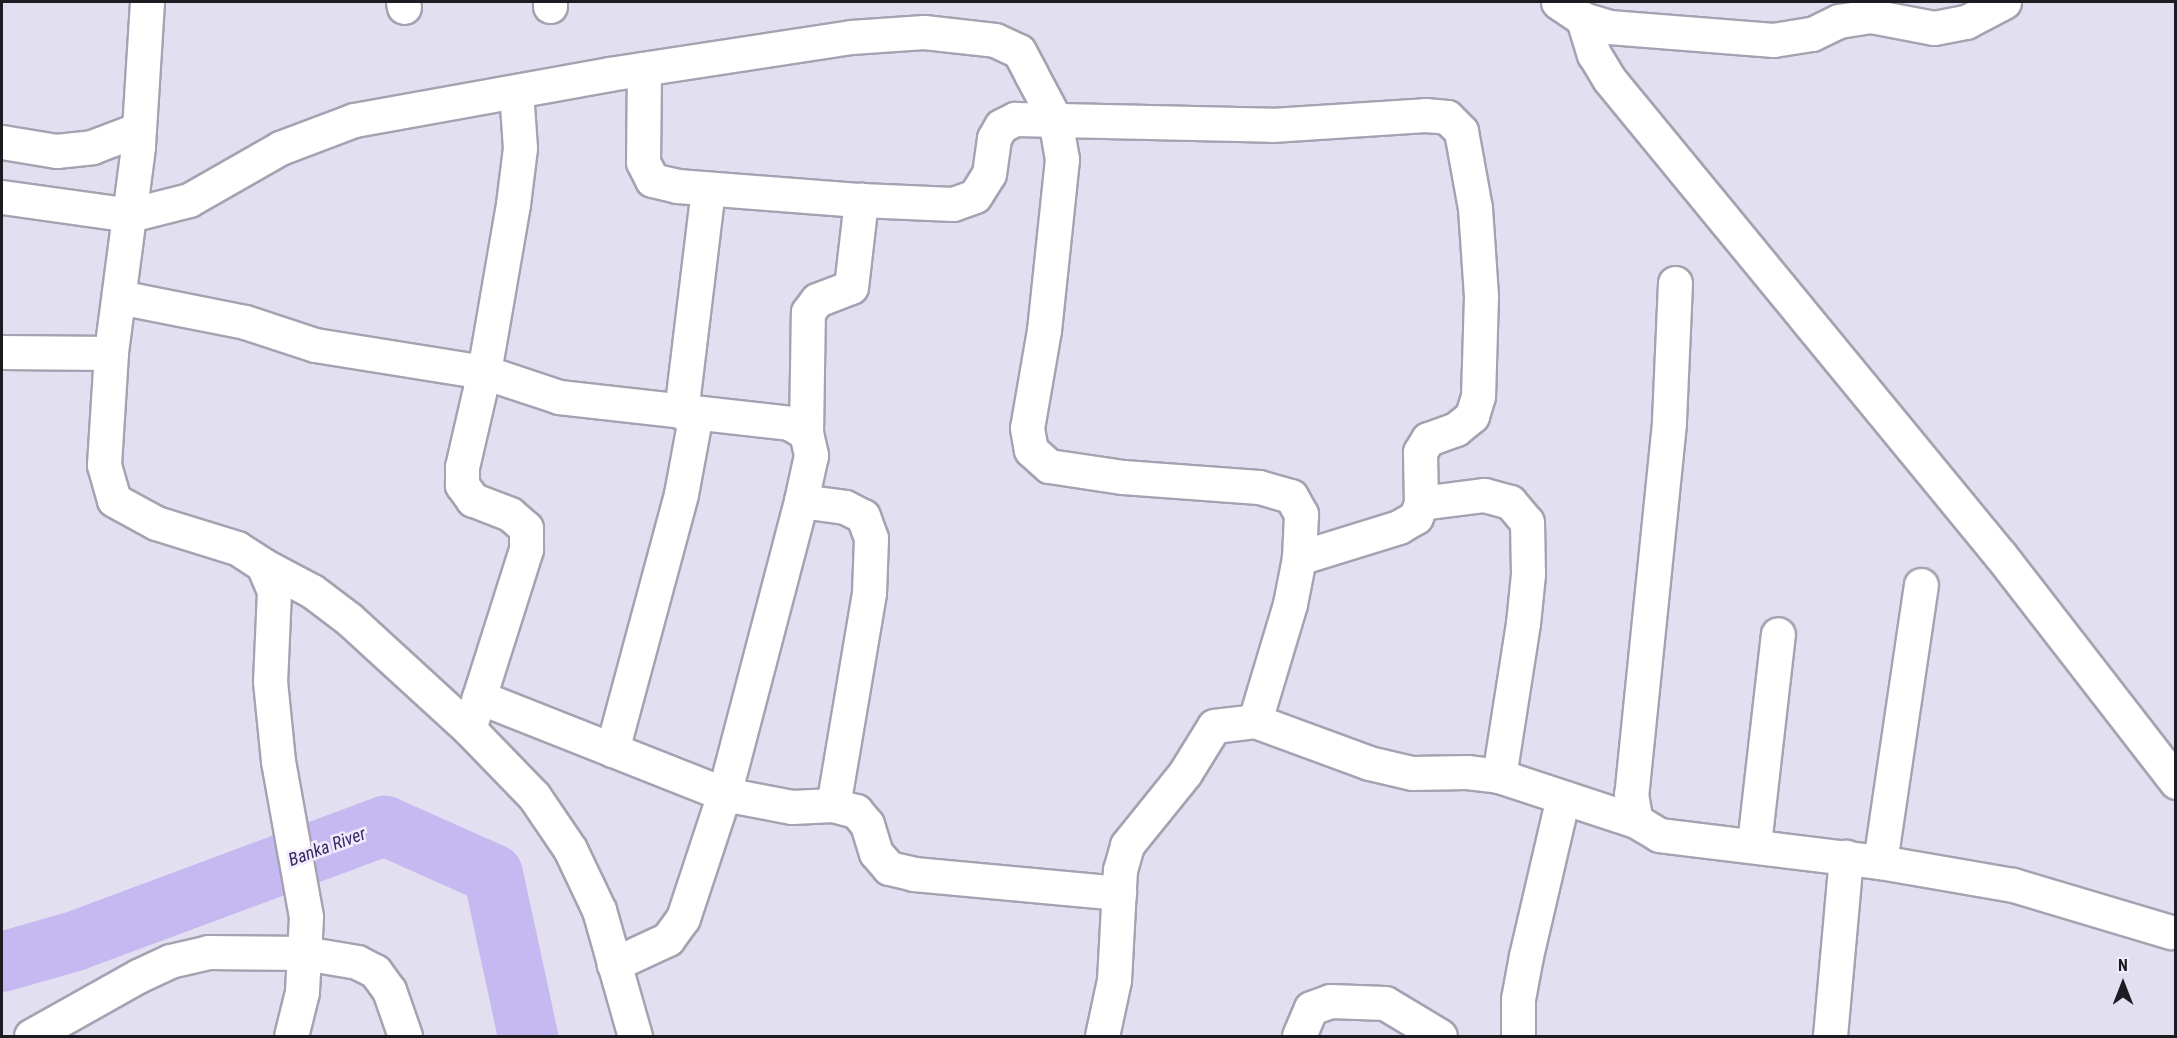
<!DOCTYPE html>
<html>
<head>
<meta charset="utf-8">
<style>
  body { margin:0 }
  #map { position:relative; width:2177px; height:1038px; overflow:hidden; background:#e2dff0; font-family:"Roboto Condensed",sans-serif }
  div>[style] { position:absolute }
  .river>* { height:60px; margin:-30px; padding:0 30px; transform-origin:30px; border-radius:30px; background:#c6b8f0 }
  .roads { filter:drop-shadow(2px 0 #a5a2b1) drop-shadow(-2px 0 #a5a2b1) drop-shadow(0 2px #a5a2b1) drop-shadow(0 -2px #a5a2b1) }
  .minor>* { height:33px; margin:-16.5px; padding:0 16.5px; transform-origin:16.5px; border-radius:16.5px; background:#fff }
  span { translate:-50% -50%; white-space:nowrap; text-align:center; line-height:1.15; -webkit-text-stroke:5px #f0ecfd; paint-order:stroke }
  .water-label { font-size:18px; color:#3d2868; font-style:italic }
  .frame { position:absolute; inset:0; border:3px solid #1d1c22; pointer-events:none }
  .north { position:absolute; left:2093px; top:954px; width:60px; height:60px; -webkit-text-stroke:4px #f0ecfd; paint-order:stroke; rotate:0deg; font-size:16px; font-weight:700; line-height:24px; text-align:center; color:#1d1c22 }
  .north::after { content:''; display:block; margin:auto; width:21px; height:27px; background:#1d1c22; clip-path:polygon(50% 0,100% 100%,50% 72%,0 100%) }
</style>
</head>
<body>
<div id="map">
  <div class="river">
    <i style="left:2px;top:962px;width:76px;rotate:-16deg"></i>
    <i style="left:75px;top:941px;width:331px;rotate:-20.4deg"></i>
    <i style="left:385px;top:826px;width:118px;rotate:24deg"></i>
    <i style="left:493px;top:874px;width:166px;rotate:77.8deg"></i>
  </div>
  <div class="roads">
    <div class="minor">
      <i style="left:147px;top:2px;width:145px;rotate:93.6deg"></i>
      <i style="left:138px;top:147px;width:208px;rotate:97.5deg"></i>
      <i style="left:111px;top:353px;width:112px;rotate:93.6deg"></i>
      <i style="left:104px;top:465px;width:36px;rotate:74deg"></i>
      <i style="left:114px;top:500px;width:48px;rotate:28.7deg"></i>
      <i style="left:156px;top:523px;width:85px;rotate:17.2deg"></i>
      <i style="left:237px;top:548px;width:31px;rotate:33deg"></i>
      <i style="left:263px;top:565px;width:28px;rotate:67deg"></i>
      <i style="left:274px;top:591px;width:90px;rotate:92.5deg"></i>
      <i style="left:270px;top:681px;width:80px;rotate:84.3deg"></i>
      <i style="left:278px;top:761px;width:158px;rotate:79.8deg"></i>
      <i style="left:306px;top:917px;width:75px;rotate:93.1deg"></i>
      <i style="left:302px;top:992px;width:45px;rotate:104deg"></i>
      <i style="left:403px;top:2px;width:5px;rotate:79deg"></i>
      <i style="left:1558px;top:2px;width:30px;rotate:34deg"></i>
      <i style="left:1583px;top:19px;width:27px;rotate:17deg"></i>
      <i style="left:1609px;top:27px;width:165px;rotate:4.5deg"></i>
      <i style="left:1773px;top:40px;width:39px;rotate:-9deg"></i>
      <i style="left:1812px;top:34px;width:30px;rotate:-26deg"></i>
      <i style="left:1839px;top:21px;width:32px;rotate:-9deg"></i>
      <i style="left:1871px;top:16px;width:64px;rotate:10.8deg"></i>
      <i style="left:1934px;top:28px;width:33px;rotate:-11deg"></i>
      <i style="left:1966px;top:22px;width:43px;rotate:-27.8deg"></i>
      <i style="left:550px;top:6px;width:4px;rotate:-90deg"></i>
      <i style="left:1583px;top:19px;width:37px;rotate:73deg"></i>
      <i style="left:1594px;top:54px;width:29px;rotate:59deg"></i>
      <i style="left:1609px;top:79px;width:617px;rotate:50.59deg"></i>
      <i style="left:2001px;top:556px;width:286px;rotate:52.2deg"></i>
      <i style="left:644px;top:69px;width:93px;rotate:90.6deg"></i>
      <i style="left:643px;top:162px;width:20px;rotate:63deg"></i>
      <i style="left:652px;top:180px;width:26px;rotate:13deg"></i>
      <i style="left:677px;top:186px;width:185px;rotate:4.4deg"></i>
      <i style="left:861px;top:200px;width:92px;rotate:2.5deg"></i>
      <i style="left:953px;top:204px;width:23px;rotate:-20deg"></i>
      <i style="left:975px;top:196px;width:26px;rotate:-58deg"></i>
      <i style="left:989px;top:174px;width:36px;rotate:-82deg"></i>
      <i style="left:994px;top:138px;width:14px;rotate:-60deg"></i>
      <i style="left:1001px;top:126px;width:16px;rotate:-27deg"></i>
      <i style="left:1015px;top:119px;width:257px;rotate:1.3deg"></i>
      <i style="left:1272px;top:125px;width:153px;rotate:-3.7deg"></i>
      <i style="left:1425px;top:115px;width:22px;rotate:5deg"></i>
      <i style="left:1447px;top:117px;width:20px;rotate:45deg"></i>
      <i style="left:1461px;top:131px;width:78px;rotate:79.7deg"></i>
      <i style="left:1475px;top:208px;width:88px;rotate:86.1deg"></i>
      <i style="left:1481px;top:296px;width:100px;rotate:91.7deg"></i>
      <i style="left:1478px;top:396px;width:21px;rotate:107deg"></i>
      <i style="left:1472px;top:416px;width:21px;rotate:141deg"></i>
      <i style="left:1456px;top:429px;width:30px;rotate:160deg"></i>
      <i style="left:1428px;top:439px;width:15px;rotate:122deg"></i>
      <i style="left:1420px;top:452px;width:51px;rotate:88.9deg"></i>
      <i style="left:1421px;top:503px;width:15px;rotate:110deg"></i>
      <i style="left:1416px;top:517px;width:20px;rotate:150deg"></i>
      <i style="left:1399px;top:527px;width:105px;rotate:162.8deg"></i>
      <i style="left:2px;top:142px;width:55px;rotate:9.5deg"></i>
      <i style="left:56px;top:151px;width:36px;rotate:-6deg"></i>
      <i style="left:92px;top:147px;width:50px;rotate:-21deg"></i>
      <i style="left:2px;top:197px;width:129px;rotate:8deg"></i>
      <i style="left:130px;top:215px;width:61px;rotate:-14.3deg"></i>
      <i style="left:189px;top:200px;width:105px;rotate:-29.7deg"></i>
      <i style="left:280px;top:148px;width:79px;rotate:-20.7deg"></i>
      <i style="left:354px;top:120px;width:259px;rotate:-10.2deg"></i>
      <i style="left:609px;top:74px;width:245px;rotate:-8.7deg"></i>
      <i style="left:851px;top:37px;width:73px;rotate:-3.9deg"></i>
      <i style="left:924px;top:32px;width:71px;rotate:6.4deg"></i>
      <i style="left:995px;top:40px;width:26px;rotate:25deg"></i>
      <i style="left:1019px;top:51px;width:26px;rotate:62deg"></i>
      <i style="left:1031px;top:74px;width:51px;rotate:61.9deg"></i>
      <i style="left:1055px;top:119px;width:41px;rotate:80.1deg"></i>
      <i style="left:1062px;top:159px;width:172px;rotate:96deg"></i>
      <i style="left:1044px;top:330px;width:99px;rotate:99.8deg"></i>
      <i style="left:1027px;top:428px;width:22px;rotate:80deg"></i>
      <i style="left:1031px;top:450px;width:24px;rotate:42deg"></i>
      <i style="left:1049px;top:466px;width:75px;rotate:8.5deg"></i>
      <i style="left:1123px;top:477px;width:136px;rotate:4.2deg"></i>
      <i style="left:1259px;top:487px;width:33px;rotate:16deg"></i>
      <i style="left:1291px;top:496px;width:21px;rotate:61deg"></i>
      <i style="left:1301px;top:514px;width:44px;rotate:92.6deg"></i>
      <i style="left:1299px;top:558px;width:47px;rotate:101.1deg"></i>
      <i style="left:1290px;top:604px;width:122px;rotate:106.7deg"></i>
      <i style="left:1675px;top:283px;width:140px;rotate:92.5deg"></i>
      <i style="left:1669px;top:423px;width:373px;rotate:95.8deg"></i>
      <i style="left:1631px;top:794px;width:27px;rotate:80deg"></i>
      <i style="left:1636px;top:821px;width:27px;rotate:31deg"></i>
      <i style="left:1659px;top:835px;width:223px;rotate:7deg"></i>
      <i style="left:1880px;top:862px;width:135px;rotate:9.8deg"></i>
      <i style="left:2013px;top:885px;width:165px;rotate:16.6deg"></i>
      <i style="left:119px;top:297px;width:128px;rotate:11.2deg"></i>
      <i style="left:245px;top:322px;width:74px;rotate:18.2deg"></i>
      <i style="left:315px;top:345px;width:171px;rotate:9.1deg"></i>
      <i style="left:484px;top:372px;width:79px;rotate:18.4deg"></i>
      <i style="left:559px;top:397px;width:231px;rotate:6.4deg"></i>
      <i style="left:789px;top:423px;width:20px;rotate:30deg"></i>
      <i style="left:806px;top:433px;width:23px;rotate:77deg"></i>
      <i style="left:811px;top:455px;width:47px;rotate:102.3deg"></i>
      <i style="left:801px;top:501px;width:303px;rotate:104.7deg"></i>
      <i style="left:724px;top:794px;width:131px;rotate:108.3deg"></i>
      <i style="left:683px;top:918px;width:26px;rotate:126deg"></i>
      <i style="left:668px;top:939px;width:60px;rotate:155.2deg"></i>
      <i style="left:2px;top:352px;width:109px;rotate:0.5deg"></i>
      <i style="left:681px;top:412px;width:225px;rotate:-83.1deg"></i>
      <i style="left:806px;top:433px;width:121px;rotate:-89.1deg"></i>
      <i style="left:808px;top:312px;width:15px;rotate:-53deg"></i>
      <i style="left:817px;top:300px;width:36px;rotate:-21deg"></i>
      <i style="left:851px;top:287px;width:88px;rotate:-83.4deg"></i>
      <i style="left:801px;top:501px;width:44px;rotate:7.8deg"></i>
      <i style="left:845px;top:507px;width:20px;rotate:27deg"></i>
      <i style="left:863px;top:516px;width:23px;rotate:70deg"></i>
      <i style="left:871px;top:538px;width:55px;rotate:92.1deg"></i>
      <i style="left:869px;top:593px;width:215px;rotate:99.6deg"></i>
      <i style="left:1421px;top:503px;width:64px;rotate:-7.2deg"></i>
      <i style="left:1484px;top:495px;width:27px;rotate:15deg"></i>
      <i style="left:1510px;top:502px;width:26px;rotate:50deg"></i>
      <i style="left:1527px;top:522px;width:52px;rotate:88.9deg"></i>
      <i style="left:1528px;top:574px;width:49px;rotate:95.8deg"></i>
      <i style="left:1523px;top:623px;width:155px;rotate:98.9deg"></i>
      <i style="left:263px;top:565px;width:55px;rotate:28deg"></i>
      <i style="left:312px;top:591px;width:46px;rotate:37.1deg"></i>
      <i style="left:349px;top:619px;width:163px;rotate:42.5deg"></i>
      <i style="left:469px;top:729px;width:93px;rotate:45.9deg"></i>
      <i style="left:534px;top:796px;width:64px;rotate:55.8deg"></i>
      <i style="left:570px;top:849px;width:68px;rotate:64.6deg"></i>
      <i style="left:599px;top:910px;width:131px;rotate:74.1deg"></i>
      <i style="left:479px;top:697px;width:264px;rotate:21.6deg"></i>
      <i style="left:724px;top:794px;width:69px;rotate:10.8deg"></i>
      <i style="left:792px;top:807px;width:41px;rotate:-2.8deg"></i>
      <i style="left:833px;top:805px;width:24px;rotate:15deg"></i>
      <i style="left:856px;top:811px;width:17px;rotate:50deg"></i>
      <i style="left:867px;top:824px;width:30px;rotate:73deg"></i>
      <i style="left:876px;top:853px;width:20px;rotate:49deg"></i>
      <i style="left:889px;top:868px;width:26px;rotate:13deg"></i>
      <i style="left:914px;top:874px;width:206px;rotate:5.3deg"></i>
      <i style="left:469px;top:729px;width:189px;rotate:-72.4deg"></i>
      <i style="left:526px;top:549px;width:21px;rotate:-90deg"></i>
      <i style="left:526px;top:528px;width:21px;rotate:-139deg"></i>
      <i style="left:510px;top:514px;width:40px;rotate:-159deg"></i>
      <i style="left:473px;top:500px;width:19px;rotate:-126deg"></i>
      <i style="left:462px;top:485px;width:18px;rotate:-90deg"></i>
      <i style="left:462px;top:467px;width:98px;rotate:-77deg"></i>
      <i style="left:484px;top:372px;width:170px;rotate:-80.2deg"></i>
      <i style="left:513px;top:204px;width:56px;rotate:-82.9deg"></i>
      <i style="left:520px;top:148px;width:57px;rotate:-94deg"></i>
      <i style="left:612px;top:750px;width:265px;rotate:-74.9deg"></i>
      <i style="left:681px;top:494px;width:82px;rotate:-79.5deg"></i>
      <i style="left:1754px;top:844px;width:211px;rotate:-83.5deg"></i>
      <i style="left:1880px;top:862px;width:280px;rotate:-81.6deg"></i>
      <i style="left:31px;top:1036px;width:123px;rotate:-29.3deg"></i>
      <i style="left:138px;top:976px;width:35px;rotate:-25deg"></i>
      <i style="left:170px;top:961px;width:39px;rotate:-13deg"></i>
      <i style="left:208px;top:952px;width:96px;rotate:0.6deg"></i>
      <i style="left:304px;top:953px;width:54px;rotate:9.6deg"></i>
      <i style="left:357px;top:962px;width:20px;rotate:27deg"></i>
      <i style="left:375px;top:971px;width:24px;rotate:54deg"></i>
      <i style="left:389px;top:990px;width:49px;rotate:70.8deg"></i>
      <i style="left:1102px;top:1036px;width:57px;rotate:-77.9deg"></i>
      <i style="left:1114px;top:980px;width:110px;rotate:-86.9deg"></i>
      <i style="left:1120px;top:870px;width:26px;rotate:-74deg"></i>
      <i style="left:1127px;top:845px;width:92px;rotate:-51.1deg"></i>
      <i style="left:1185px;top:773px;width:55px;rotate:-58.3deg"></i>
      <i style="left:1214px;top:726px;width:41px;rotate:-7deg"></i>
      <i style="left:1255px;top:721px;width:121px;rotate:20.2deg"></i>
      <i style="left:1369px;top:763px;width:44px;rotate:13.1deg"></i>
      <i style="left:1412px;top:773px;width:55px;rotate:-1deg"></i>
      <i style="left:1467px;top:772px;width:32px;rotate:7deg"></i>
      <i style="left:1499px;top:776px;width:144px;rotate:18.2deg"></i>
      <i style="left:1299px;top:1036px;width:30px;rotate:-67deg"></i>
      <i style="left:1311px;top:1008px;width:20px;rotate:-20deg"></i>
      <i style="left:1330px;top:1001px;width:55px;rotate:2.1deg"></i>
      <i style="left:1385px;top:1003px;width:64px;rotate:31deg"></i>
      <i style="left:1518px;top:1036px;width:37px;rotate:-90deg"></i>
      <i style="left:1518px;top:999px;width:44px;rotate:-79.5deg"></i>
      <i style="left:1526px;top:956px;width:163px;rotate:-76.9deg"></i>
      <i style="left:1830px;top:1036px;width:180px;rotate:-84.9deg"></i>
    </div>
  </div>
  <div class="water-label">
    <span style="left:327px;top:847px;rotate:-20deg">Banka River</span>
  </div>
  <div class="frame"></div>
  <div class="north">N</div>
</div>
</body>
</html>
